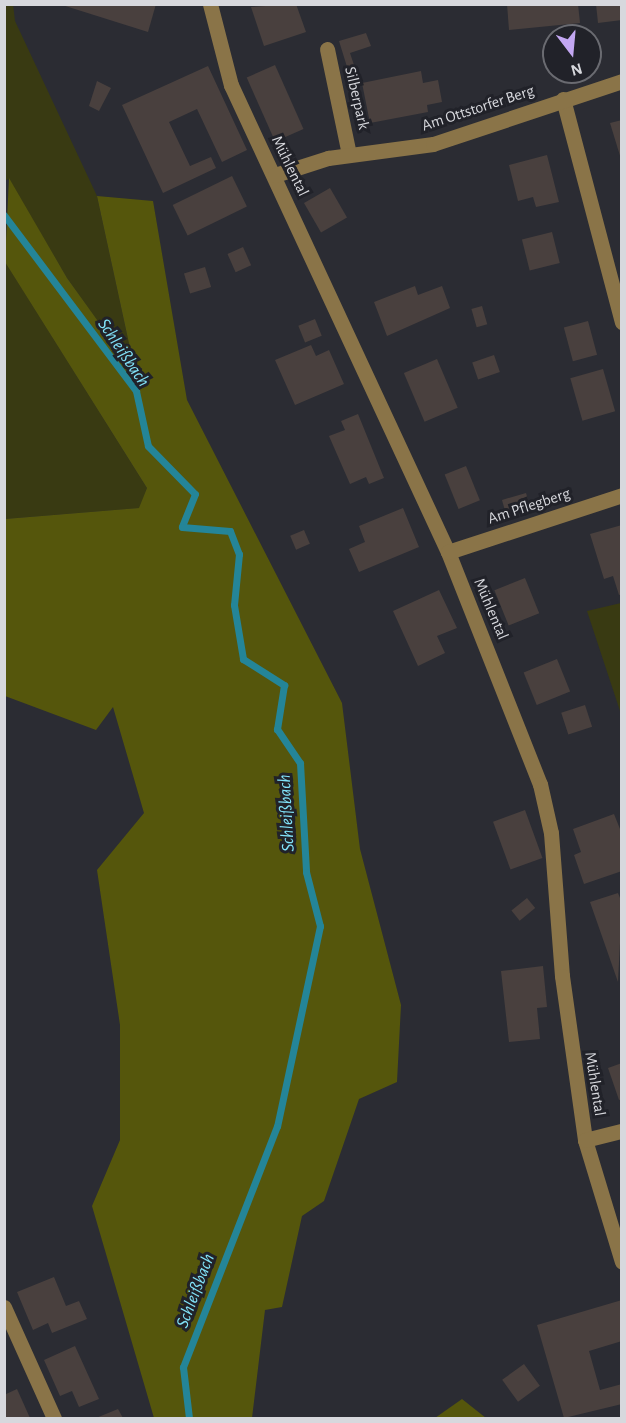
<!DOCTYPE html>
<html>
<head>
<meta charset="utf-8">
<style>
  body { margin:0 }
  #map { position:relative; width:626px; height:1423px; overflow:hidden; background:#2b2c33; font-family:"Alegreya Sans",sans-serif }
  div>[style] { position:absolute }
  .green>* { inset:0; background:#393a12 }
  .forest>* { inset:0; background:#55560c }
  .stream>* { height:7px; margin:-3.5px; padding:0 3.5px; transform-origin:3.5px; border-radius:3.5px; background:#248598 }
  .building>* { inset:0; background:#49403e; transform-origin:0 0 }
  .minor>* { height:15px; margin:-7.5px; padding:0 7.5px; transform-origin:7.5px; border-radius:7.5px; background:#8a7448 }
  span { translate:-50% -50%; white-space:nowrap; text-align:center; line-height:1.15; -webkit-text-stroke:6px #212229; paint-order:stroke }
  .street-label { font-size:16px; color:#d7d8dd }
  .water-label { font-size:18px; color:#82e3f9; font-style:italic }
  .frame { position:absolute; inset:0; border:6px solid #d7d8dd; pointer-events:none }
  .north { position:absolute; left:542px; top:24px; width:60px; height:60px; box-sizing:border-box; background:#212229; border:2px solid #6a6b71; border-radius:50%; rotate:164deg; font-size:16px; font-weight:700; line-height:24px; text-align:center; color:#d7d8dd }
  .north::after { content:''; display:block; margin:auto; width:21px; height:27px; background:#c3a7f2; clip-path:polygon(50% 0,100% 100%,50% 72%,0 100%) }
</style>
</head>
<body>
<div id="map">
  <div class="green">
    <i style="clip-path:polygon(13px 4px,15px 21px,97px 196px,130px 348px,123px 357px,67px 278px,8px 179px,5px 181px,4px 5px)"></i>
    <i style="clip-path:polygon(6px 263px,147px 488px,140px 508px,5px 519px)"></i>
    <i style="clip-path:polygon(621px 603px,622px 603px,621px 714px,587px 611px)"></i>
  </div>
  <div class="forest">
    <i style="clip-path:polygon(9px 178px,67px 278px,123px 356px,130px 348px,97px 196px,153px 201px,187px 400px,342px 703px,360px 849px,401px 1005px,397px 1082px,359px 1099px,324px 1201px,302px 1216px,282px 1307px,265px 1310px,252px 1418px,154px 1418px,92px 1206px,120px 1140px,120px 1025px,97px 870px,144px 813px,113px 707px,96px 730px,5px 696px,5px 519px,139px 508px,147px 488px,5px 262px)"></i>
    <i style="clip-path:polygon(462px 1399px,486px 1418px,435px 1418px)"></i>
  </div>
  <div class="stream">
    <i style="left:4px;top:215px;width:220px;rotate:53.1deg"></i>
    <i style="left:136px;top:391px;width:56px;rotate:77.7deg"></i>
    <i style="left:148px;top:446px;width:67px;rotate:45.6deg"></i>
    <i style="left:195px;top:494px;width:35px;rotate:112deg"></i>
    <i style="left:182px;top:527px;width:48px;rotate:4.8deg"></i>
    <i style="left:230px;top:531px;width:25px;rotate:69deg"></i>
    <i style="left:239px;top:554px;width:51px;rotate:95.6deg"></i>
    <i style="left:234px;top:605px;width:55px;rotate:80.5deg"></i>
    <i style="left:243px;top:659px;width:49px;rotate:32.4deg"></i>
    <i style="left:284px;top:685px;width:45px;rotate:99deg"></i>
    <i style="left:277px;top:729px;width:41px;rotate:55.9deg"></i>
    <i style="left:300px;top:763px;width:109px;rotate:86.8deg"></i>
    <i style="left:306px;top:872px;width:56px;rotate:75.5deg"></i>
    <i style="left:320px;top:926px;width:205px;rotate:102.1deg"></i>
    <i style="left:277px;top:1126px;width:259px;rotate:111.3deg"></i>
    <i style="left:183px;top:1367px;width:51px;rotate:83.3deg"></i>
  </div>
  <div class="building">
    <i style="clip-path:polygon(59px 4px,156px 4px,148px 32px)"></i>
    <i style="clip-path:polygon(296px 4px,306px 32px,264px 46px,251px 7px)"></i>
    <i style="clip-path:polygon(507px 4px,578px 4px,580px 23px,509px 30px)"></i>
    <i style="clip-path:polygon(596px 4px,622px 4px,622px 20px,598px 23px)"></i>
    <i style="clip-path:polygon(366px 33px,371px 46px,350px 53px,355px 68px,348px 70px,339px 41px)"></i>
    <i style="left:275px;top:65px;width:70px;height:31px;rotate:66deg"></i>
    <i style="clip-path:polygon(208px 66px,247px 150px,222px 162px,197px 109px,169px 122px,190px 166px,211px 157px,216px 168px,163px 193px,122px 105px)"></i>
    <i style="clip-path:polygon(421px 71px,423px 83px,438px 80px,442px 102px,427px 105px,428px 112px,370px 123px,362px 83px)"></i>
    <i style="clip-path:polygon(97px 81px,111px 88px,99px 111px,89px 106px)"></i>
    <i style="clip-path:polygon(622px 120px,622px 159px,621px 159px,610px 123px)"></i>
    <i style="clip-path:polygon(547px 155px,559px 202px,536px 207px,533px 197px,518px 201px,509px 165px)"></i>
    <i style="left:232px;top:176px;width:34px;height:66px;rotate:64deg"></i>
    <i style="left:330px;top:188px;width:34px;height:30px;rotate:60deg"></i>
    <i style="left:552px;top:232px;width:32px;height:31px;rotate:76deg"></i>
    <i style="left:243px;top:247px;width:20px;height:17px;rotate:66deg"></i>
    <i style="left:205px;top:267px;width:21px;height:22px;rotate:73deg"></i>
    <i style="clip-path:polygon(415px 286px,418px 295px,442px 286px,450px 308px,387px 336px,374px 302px)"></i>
    <i style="left:482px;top:306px;width:19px;height:11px;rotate:74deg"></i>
    <i style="left:315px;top:319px;width:18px;height:18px;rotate:68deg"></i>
    <i style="left:588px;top:321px;width:35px;height:25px;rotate:75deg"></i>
    <i style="clip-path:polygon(311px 345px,316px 356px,329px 350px,344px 384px,295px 405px,275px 360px)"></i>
    <i style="left:494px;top:355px;width:18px;height:23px;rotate:71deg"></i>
    <i style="left:437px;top:359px;width:53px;height:36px;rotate:67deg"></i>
    <i style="left:603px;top:369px;width:44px;height:34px;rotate:74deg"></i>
    <i style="clip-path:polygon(358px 414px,384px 478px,369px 484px,366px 477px,350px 484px,329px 436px,345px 430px,341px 421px)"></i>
    <i style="left:466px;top:466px;width:37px;height:23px;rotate:68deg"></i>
    <i style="left:526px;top:493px;width:15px;height:25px;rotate:74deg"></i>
    <i style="clip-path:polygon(403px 508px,419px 547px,359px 572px,349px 549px,365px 542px,359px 526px)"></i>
    <i style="clip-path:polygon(622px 525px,622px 594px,619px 595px,613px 576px,604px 579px,590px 534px)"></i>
    <i style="left:304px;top:530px;width:15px;height:15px;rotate:67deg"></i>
    <i style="left:525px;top:578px;width:38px;height:33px;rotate:68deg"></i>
    <i style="clip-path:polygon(439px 590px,457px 628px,437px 636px,445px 653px,418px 666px,393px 611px)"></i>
    <i style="left:557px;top:659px;width:35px;height:36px;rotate:68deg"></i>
    <i style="left:585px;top:705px;width:23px;height:25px;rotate:72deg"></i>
    <i style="left:525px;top:810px;width:51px;height:34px;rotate:70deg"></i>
    <i style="clip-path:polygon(614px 814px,622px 834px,622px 871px,584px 884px,574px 855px,581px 852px,573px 829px)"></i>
    <i style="clip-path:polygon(618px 893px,622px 903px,618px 982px,590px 902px)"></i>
    <i style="left:527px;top:898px;width:13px;height:20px;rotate:51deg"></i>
    <i style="clip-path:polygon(543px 966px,547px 1007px,537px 1008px,540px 1039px,509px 1042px,501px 971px)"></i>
    <i style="clip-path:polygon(622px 1063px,622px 1099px,619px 1100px,608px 1068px)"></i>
    <i style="clip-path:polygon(54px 1277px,66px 1306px,79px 1301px,87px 1319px,52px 1333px,48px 1323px,33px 1330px,17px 1292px)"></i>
    <i style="clip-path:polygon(622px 1300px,622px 1341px,589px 1351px,600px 1390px,622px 1384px,622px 1404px,564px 1418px,537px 1325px)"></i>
    <i style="clip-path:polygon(75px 1346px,99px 1399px,79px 1407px,72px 1391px,60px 1396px,44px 1360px)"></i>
    <i style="left:524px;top:1364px;width:27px;height:27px;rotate:54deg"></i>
    <i style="clip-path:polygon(17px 1389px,30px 1418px,4px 1418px,4px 1395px)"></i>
    <i style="clip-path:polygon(118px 1409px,123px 1418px,96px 1418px)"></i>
  </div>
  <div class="minor">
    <i style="left:210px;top:4px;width:84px;rotate:75.5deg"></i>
    <i style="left:231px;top:85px;width:515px;rotate:65.08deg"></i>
    <i style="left:448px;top:552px;width:250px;rotate:68.4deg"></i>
    <i style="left:540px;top:784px;width:50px;rotate:77.3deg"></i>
    <i style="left:551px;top:833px;width:143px;rotate:85.6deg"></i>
    <i style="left:562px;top:976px;width:166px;rotate:82deg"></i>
    <i style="left:585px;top:1140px;width:127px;rotate:73.1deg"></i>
    <i style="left:327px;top:49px;width:107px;rotate:78.2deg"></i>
    <i style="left:563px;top:99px;width:231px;rotate:75.2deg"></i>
    <i style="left:275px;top:175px;width:56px;rotate:-17.8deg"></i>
    <i style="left:328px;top:158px;width:106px;rotate:-7.6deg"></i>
    <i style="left:433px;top:144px;width:199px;rotate:-18.4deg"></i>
    <i style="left:448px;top:552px;width:183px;rotate:-18.1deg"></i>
    <i style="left:585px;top:1140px;width:38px;rotate:-14deg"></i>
    <i style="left:4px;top:1307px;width:122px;rotate:65.8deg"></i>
  </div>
  <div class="street-label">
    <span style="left:357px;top:98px;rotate:77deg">Silberpark</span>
    <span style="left:478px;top:108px;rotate:-18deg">Am Ottstorfer Berg</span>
    <span style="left:290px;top:166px;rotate:64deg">Mühlental</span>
    <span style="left:529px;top:506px;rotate:-18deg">Am Pflegberg</span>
    <span style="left:491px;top:609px;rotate:67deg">Mühlental</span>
    <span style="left:595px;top:1084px;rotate:81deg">Mühlental</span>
  </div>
  <div class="water-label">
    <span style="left:123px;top:353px;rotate:56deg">Schleißbach</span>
    <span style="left:287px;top:813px;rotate:-93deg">Schleißbach</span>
    <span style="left:196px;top:1291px;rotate:-69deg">Schleißbach</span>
  </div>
  <div class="frame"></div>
  <div class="north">N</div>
</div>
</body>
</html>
